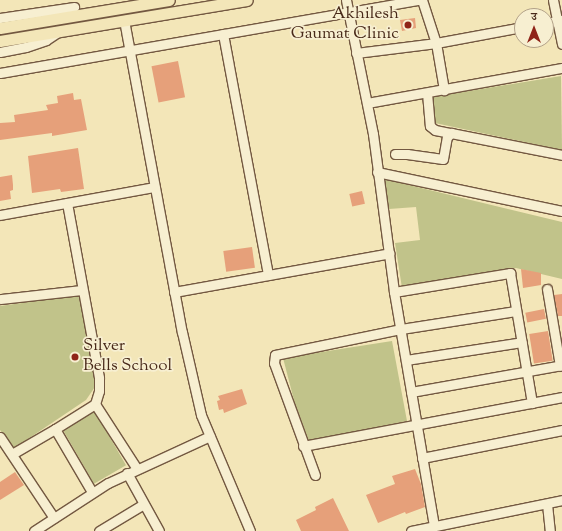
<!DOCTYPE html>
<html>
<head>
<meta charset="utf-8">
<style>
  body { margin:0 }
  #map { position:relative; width:562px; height:531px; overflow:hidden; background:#f3e6b8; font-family:"Sorts Mill Goudy","Noto Serif Devanagari",serif }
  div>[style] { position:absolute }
  .green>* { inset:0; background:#c1c38a; transform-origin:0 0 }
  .building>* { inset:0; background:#e6a07a; transform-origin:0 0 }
  .roads { filter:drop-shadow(1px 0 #735841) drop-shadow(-1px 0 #735841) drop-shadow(0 1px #735841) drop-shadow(0 -1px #735841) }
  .minor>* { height:9px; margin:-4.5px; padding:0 4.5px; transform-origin:4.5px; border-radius:4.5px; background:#f7efd1 }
  .major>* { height:11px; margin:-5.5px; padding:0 5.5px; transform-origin:5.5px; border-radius:5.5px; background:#f3e6b8 }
  .dots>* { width:11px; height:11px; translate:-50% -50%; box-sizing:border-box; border:2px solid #f7efd1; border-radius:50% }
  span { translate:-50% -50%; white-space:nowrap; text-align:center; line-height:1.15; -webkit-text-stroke:3.5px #f7efd1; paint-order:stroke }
  .poi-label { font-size:17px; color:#482919 }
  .right { translate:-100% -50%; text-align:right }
  .left { translate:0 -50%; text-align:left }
  .north { position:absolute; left:514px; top:8px; width:40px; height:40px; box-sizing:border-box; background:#f7efd1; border:1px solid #b1a087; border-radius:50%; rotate:0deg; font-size:11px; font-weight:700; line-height:16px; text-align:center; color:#482919 }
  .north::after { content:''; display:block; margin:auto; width:14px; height:18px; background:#8f2418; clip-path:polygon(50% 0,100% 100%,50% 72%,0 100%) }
</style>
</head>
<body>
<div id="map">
  <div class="green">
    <i style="clip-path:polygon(561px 76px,562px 150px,435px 123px,432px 97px)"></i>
    <i style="clip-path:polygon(384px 179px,562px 222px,562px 279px,516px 268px,402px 288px,395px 243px,420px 240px,416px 207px,389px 209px)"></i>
    <i style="clip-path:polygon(79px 295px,97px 384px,86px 400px,13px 449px,0 430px,0 306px)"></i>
    <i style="clip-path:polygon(392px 341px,407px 421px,309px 441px,295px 404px,283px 358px)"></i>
    <i style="left:93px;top:408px;width:66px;height:37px;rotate:60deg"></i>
  </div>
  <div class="building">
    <i style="clip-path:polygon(415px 18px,416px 28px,402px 31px,400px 20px)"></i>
    <i style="left:178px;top:61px;width:37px;height:27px;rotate:79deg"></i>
    <i style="clip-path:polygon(73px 93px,74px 100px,81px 99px,87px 130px,52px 136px,52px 133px,0 140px,0 123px,15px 122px,14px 115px,48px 110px,46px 105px,58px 103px,57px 96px)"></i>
    <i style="clip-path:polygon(78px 148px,84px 189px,61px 192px,60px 189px,32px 193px,28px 156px)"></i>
    <i style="clip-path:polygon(12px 175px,13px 185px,13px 190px,10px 191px,11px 199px,0 201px,0 177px)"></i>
    <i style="left:362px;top:191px;width:13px;height:13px;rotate:77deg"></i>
    <i style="left:252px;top:247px;width:21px;height:29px;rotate:82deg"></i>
    <i style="clip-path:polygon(521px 269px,541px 273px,541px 285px,523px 288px)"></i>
    <i style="clip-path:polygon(562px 294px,562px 316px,558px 316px,554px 295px)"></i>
    <i style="left:544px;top:309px;width:10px;height:19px;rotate:79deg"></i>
    <i style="left:548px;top:331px;width:30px;height:19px;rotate:81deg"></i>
    <i style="clip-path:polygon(242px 389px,247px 404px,224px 413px,223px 409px,219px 410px,217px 401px,220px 400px,218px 396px)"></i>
    <i style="clip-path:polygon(415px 469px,421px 484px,425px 507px,406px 514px,405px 512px,378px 523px,366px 495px,395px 484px,392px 476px)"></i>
    <i style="clip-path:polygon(15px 472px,24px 485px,0 500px,0 482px)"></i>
    <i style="clip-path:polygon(333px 498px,349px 531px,301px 531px,296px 520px,316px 510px,315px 507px)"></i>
  </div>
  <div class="roads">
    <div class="minor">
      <i style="left:346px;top:0;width:137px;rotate:78.6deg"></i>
      <i style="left:373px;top:134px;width:159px;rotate:82.4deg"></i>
      <i style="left:394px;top:292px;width:236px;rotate:80.3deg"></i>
      <i style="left:422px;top:0;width:45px;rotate:72deg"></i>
      <i style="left:436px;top:43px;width:48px;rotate:80.3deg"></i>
      <i style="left:553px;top:0;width:45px;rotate:78.4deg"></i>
      <i style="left:0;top:18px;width:75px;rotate:-8.5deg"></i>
      <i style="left:124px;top:20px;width:317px;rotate:79.5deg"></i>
      <i style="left:182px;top:332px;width:85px;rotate:77.1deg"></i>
      <i style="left:201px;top:415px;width:126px;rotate:67.1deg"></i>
      <i style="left:546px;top:23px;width:16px;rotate:-11deg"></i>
      <i style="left:223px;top:34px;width:245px;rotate:79.4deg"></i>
      <i style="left:0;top:52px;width:26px;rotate:-11deg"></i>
      <i style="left:26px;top:47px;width:21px;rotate:-19deg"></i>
      <i style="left:46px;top:40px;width:14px;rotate:-34deg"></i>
      <i style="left:356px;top:53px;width:81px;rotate:-7.1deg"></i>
      <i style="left:436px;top:43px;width:87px;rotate:-10.5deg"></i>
      <i style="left:0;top:73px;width:425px;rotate:-9.9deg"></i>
      <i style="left:427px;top:93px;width:33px;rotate:85deg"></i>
      <i style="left:430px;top:126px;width:6px;rotate:39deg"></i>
      <i style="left:435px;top:130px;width:16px;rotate:11deg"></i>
      <i style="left:367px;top:103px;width:198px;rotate:-10.2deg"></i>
      <i style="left:395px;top:154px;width:12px"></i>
      <i style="left:407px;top:154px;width:36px;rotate:8deg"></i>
      <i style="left:443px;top:159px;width:22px;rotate:-80deg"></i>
      <i style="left:447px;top:137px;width:6px;rotate:-45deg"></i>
      <i style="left:451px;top:133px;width:113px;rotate:11.2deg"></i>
      <i style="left:377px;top:172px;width:189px;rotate:11.9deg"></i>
      <i style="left:67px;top:203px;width:178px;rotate:79.6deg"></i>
      <i style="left:99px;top:378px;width:13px;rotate:90deg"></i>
      <i style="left:99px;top:391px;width:14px;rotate:107deg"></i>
      <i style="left:95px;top:404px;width:77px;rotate:57.1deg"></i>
      <i style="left:0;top:215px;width:157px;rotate:-10.3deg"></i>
      <i style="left:547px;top:289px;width:78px;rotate:80.4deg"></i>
      <i style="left:174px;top:292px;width:219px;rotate:-10.2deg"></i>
      <i style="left:394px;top:292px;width:118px;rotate:-9.3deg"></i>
      <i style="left:510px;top:273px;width:132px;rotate:80.4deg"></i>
      <i style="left:0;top:299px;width:82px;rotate:-6.3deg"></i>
      <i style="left:406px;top:360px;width:117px;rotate:-8.8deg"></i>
      <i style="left:411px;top:392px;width:153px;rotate:-10.1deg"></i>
      <i style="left:0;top:437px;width:97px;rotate:56.3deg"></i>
      <i style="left:303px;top:446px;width:264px;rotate:-10.7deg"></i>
      <i style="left:12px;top:454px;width:50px;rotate:-30.2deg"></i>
      <i style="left:422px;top:458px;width:143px;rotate:-11.3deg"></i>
      <i style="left:127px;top:473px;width:66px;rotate:61.1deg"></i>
      <i style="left:315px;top:475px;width:119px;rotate:-110.1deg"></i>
      <i style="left:274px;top:363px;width:8px;rotate:-83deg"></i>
      <i style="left:275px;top:355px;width:129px;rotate:-11.7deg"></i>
      <i style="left:401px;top:329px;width:116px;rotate:-8.9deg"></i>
      <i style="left:92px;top:492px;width:73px;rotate:-120.4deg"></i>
      <i style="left:55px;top:429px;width:47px;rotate:-32deg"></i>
      <i style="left:547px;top:504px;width:27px;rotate:84deg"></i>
      <i style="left:34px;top:531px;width:88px;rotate:-33deg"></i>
      <i style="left:108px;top:483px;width:112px;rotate:-24.7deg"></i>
      <i style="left:99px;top:531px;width:52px;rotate:-31deg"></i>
      <i style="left:411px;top:531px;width:154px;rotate:-11.6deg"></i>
    </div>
    <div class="major">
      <i style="left:0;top:28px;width:171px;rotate:-9.4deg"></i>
      <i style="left:0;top:41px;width:250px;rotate:-9.4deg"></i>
    </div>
  </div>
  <div class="dots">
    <i style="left:408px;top:25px;background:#8f2418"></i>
    <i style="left:75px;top:357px;background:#8f2418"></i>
  </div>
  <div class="poi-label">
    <span class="right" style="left:399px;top:25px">Akhilesh<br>Gaumat Clinic</span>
    <span class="left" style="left:83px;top:357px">Silver<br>Bells School</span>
  </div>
  <div class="north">उ</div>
</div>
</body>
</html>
